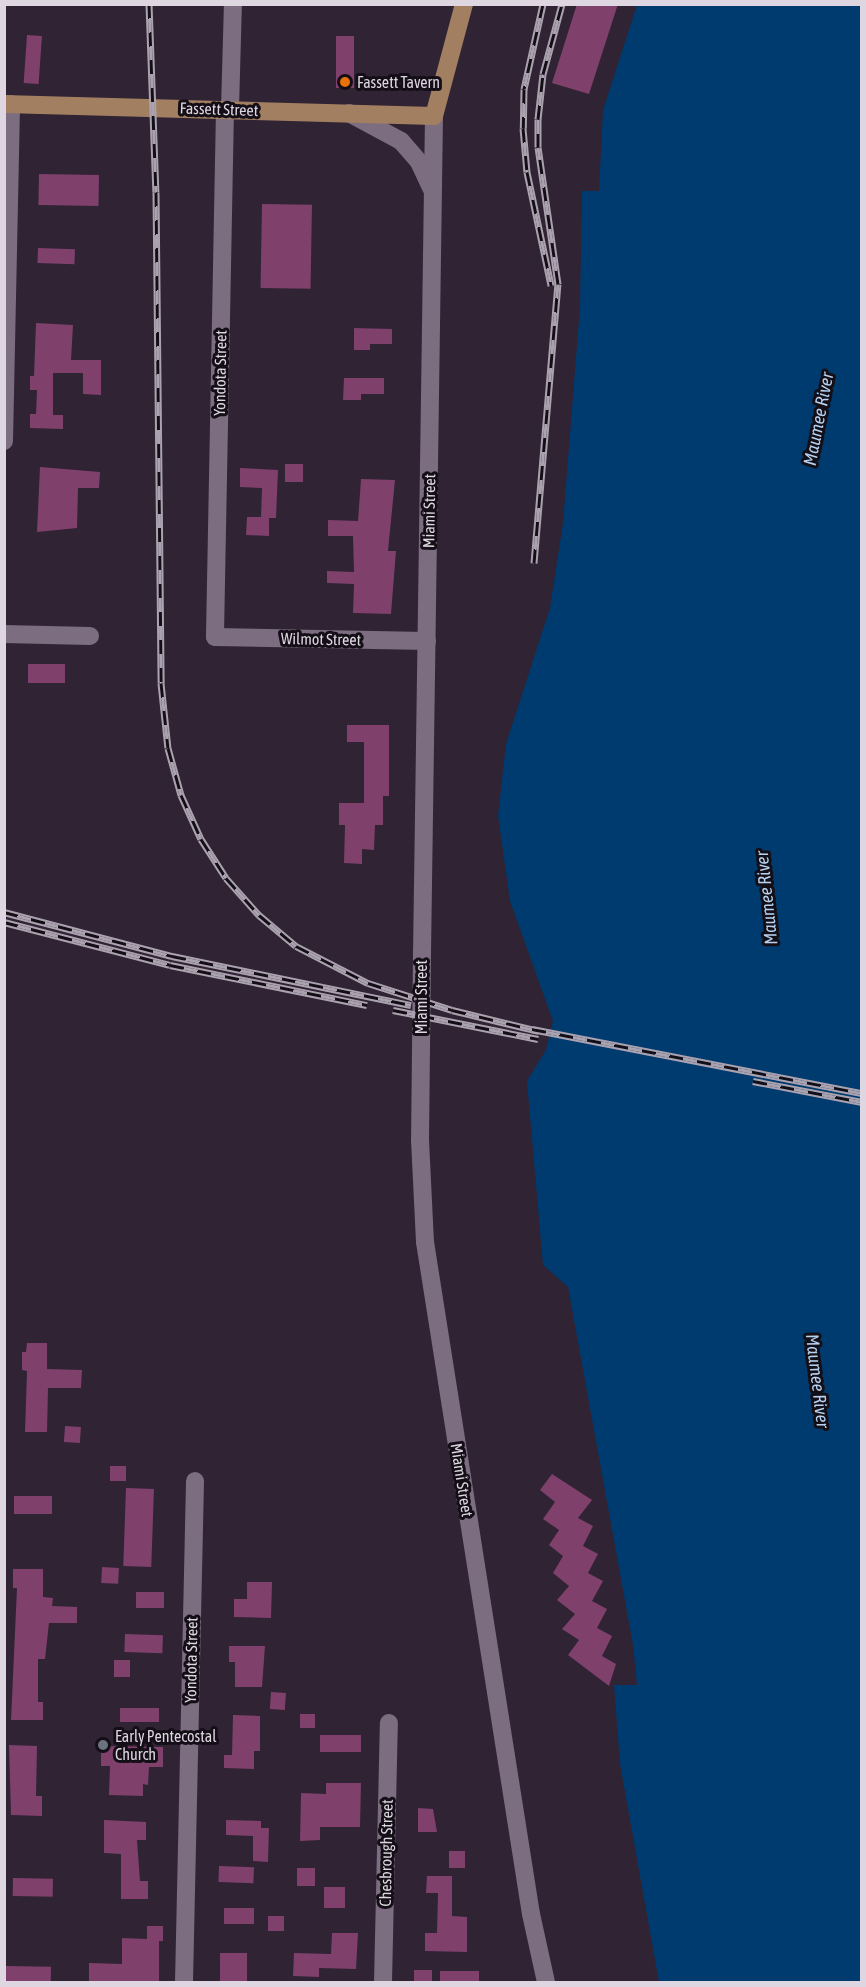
<!DOCTYPE html>
<html>
<head>
<meta charset="utf-8">
<style>
  body { margin:0 }
  #map { position:relative; width:866px; height:1987px; overflow:hidden; background:#2f2334; font-family:"Asap Condensed",sans-serif }
  div>[style] { position:absolute }
  .water>* { inset:0; background:#003b6f }
  .building>* { inset:0; background:#7f406c; transform-origin:0 0 }
  .minor>* { height:18px; margin:-9px; padding:0 9px; transform-origin:9px; border-radius:9px; background:#7c6d81 }
  .major>* { height:18px; margin:-9px; padding:0 9px; transform-origin:9px; border-radius:9px; background:#a27f61 }
  .rail>* { height:7px; margin-top:-3.5px; transform-origin:0; background:repeating-linear-gradient(90deg,#140f16 0 14px,#aba2af 0 28px); box-sizing:border-box; border-block:2px solid #aba2af }
  .dots>* { width:16px; height:16px; translate:-50% -50%; box-sizing:border-box; border:3px solid #140f16; border-radius:50% }
  span { translate:-50% -50%; white-space:nowrap; text-align:center; line-height:1.15; -webkit-text-stroke:6px #140f16; paint-order:stroke }
  .poi-label { font-size:16px; color:#ded6e1 }
  .left { translate:0 -50%; text-align:left }
  .street-label { font-size:16px; color:#ded6e1 }
  .water-label { font-size:18px; color:#b6d2f2; font-style:italic }
  .frame { position:absolute; inset:0; border:6px solid #ded6e1; pointer-events:none }
</style>
</head>
<body>
<div id="map">
  <div class="water">
    <i style="clip-path:polygon(637px 5px,861px 5px,861px 1982px,659px 1982px,620px 1764px,614px 1685px,637px 1685px,633px 1645px,568px 1287px,543px 1265px,527px 1081px,546px 1050px,553px 1021px,510px 901px,498px 816px,506px 744px,550px 608px,563px 523px,580px 307px,582px 191px,599px 191px,603px 110px)"></i>
  </div>
  <div class="building">
    <i style="clip-path:polygon(577px 4px,618px 4px,589px 94px,552px 83px)"></i>
    <i style="left:27px;top:35px;width:15px;height:48px;rotate:4deg"></i>
    <i style="left:336px;top:36px;width:18px;height:52px"></i>
    <i style="left:39px;top:174px;width:60px;height:31px;rotate:1deg"></i>
    <i style="left:262px;top:204px;width:50px;height:84px;rotate:1deg"></i>
    <i style="left:38px;top:248px;width:37px;height:15px;rotate:2deg"></i>
    <i style="clip-path:polygon(36px 323px,73px 325px,71px 360px,101px 360px,101px 395px,83px 394px,83px 373px,53px 373px,53px 415px,63px 415px,63px 429px,30px 428px,30px 414px,36px 414px,37px 390px,30px 390px,30px 376px,34px 376px)"></i>
    <i style="clip-path:polygon(354px 328px,392px 329px,392px 344px,370px 344px,370px 350px,354px 350px)"></i>
    <i style="clip-path:polygon(344px 378px,384px 378px,384px 394px,361px 394px,361px 400px,343px 400px)"></i>
    <i style="left:285px;top:464px;width:18px;height:18px"></i>
    <i style="clip-path:polygon(40px 467px,100px 472px,99px 488px,78px 488px,77px 528px,37px 532px)"></i>
    <i style="clip-path:polygon(240px 468px,278px 470px,276px 518px,269px 518px,269px 536px,246px 535px,247px 517px,261px 517px,262px 488px,240px 487px)"></i>
    <i style="clip-path:polygon(361px 479px,395px 480px,388px 551px,396px 551px,391px 614px,353px 613px,354px 584px,327px 583px,327px 571px,354px 572px,353px 536px,328px 536px,328px 520px,358px 521px)"></i>
    <i style="left:28px;top:664px;width:37px;height:19px"></i>
    <i style="clip-path:polygon(347px 725px,389px 725px,389px 796px,383px 796px,383px 825px,375px 825px,374px 850px,362px 849px,362px 864px,344px 863px,345px 825px,339px 825px,339px 803px,364px 803px,364px 742px,347px 742px)"></i>
    <i style="clip-path:polygon(27px 1343px,47px 1343px,47px 1369px,82px 1370px,81px 1388px,48px 1388px,47px 1432px,25px 1432px,27px 1371px,22px 1370px,22px 1352px,26px 1352px)"></i>
    <i style="left:65px;top:1426px;width:16px;height:16px;rotate:4deg"></i>
    <i style="left:110px;top:1466px;width:16px;height:15px"></i>
    <i style="clip-path:polygon(552px 1474px,592px 1500px,578px 1518px,593px 1526px,583px 1546px,598px 1554px,588px 1573px,603px 1581px,592px 1601px,607px 1609px,597px 1628px,612px 1636px,602px 1656px,616px 1664px,609px 1686px,568px 1655px,579px 1640px,562px 1629px,575px 1614px,557px 1600px,569px 1586px,553px 1573px,563px 1556px,549px 1545px,559px 1530px,543px 1519px,555px 1502px,540px 1490px)"></i>
    <i style="left:126px;top:1488px;width:28px;height:78px;rotate:2deg"></i>
    <i style="left:14px;top:1496px;width:38px;height:18px"></i>
    <i style="left:102px;top:1567px;width:17px;height:16px;rotate:3deg"></i>
    <i style="clip-path:polygon(13px 1569px,43px 1569px,43px 1597px,53px 1598px,52px 1606px,77px 1607px,77px 1623px,49px 1623px,45px 1659px,38px 1659px,38px 1702px,43px 1702px,43px 1720px,11px 1720px,17px 1588px,13px 1588px)"></i>
    <i style="clip-path:polygon(247px 1582px,272px 1582px,271px 1618px,234px 1617px,234px 1599px,247px 1599px)"></i>
    <i style="left:136px;top:1592px;width:28px;height:16px"></i>
    <i style="left:125px;top:1634px;width:38px;height:18px;rotate:2deg"></i>
    <i style="clip-path:polygon(229px 1646px,265px 1646px,262px 1687px,235px 1687px,235px 1662px,229px 1662px)"></i>
    <i style="left:114px;top:1660px;width:16px;height:17px"></i>
    <i style="left:271px;top:1692px;width:15px;height:17px;rotate:4deg"></i>
    <i style="left:120px;top:1708px;width:39px;height:14px"></i>
    <i style="left:300px;top:1714px;width:15px;height:14px"></i>
    <i style="clip-path:polygon(233px 1715px,260px 1716px,260px 1751px,254px 1751px,254px 1769px,224px 1768px,224px 1755px,232px 1755px)"></i>
    <i style="left:320px;top:1735px;width:41px;height:17px"></i>
    <i style="clip-path:polygon(9px 1745px,37px 1746px,36px 1796px,42px 1796px,42px 1816px,11px 1815px)"></i>
    <i style="clip-path:polygon(101px 1746px,163px 1747px,163px 1767px,149px 1767px,148px 1785px,143px 1784px,143px 1796px,109px 1795px,110px 1766px,101px 1766px)"></i>
    <i style="clip-path:polygon(326px 1783px,361px 1783px,360px 1827px,320px 1827px,320px 1840px,300px 1841px,301px 1793px,326px 1794px)"></i>
    <i style="clip-path:polygon(418px 1808px,433px 1809px,437px 1832px,418px 1832px)"></i>
    <i style="clip-path:polygon(104px 1820px,146px 1822px,146px 1840px,137px 1840px,140px 1881px,148px 1881px,148px 1899px,121px 1899px,121px 1854px,104px 1853px)"></i>
    <i style="clip-path:polygon(226px 1820px,261px 1821px,261px 1828px,269px 1828px,268px 1862px,253px 1861px,253px 1836px,226px 1835px)"></i>
    <i style="left:449px;top:1851px;width:16px;height:17px"></i>
    <i style="left:219px;top:1866px;width:35px;height:16px;rotate:2deg"></i>
    <i style="left:297px;top:1868px;width:18px;height:18px"></i>
    <i style="clip-path:polygon(427px 1876px,452px 1876px,452px 1916px,467px 1917px,467px 1952px,425px 1951px,425px 1933px,437px 1933px,438px 1893px,426px 1893px)"></i>
    <i style="left:13px;top:1878px;width:40px;height:18px;rotate:1deg"></i>
    <i style="left:324px;top:1887px;width:21px;height:21px"></i>
    <i style="left:224px;top:1908px;width:30px;height:16px"></i>
    <i style="left:268px;top:1916px;width:16px;height:15px"></i>
    <i style="clip-path:polygon(147px 1926px,163px 1926px,163px 1941px,159px 1941px,159px 1983px,89px 1983px,89px 1963px,122px 1964px,122px 1938px,147px 1939px)"></i>
    <i style="clip-path:polygon(332px 1933px,358px 1933px,356px 1969px,319px 1968px,319px 1977px,293px 1976px,294px 1953px,331px 1954px)"></i>
    <i style="left:220px;top:1953px;width:27px;height:30px"></i>
    <i style="left:6px;top:1966px;width:45px;height:17px;rotate:1deg"></i>
    <i style="left:414px;top:1970px;width:18px;height:13px"></i>
    <i style="left:440px;top:1971px;width:39px;height:12px"></i>
  </div>
  <div class="minor">
    <i style="left:225px;top:109px;width:528px;rotate:91.09deg"></i>
    <i style="left:215px;top:637px;width:212px;rotate:1.1deg"></i>
    <i style="left:230px;top:109px;width:105px;rotate:-88.4deg"></i>
    <i style="left:349px;top:113px;width:59px;rotate:28.3deg"></i>
    <i style="left:401px;top:141px;width:28px;rotate:49deg"></i>
    <i style="left:419px;top:162px;width:29px;rotate:65deg"></i>
    <i style="left:434px;top:116px;width:836px;rotate:90.82deg"></i>
    <i style="left:422px;top:952px;width:188px;rotate:90.6deg"></i>
    <i style="left:420px;top:1140px;width:102px;rotate:87.2deg"></i>
    <i style="left:425px;top:1242px;width:680px;rotate:81.04deg"></i>
    <i style="left:531px;top:1914px;width:70px;rotate:77.6deg"></i>
    <i style="left:4px;top:441px;width:337px;rotate:-88.8deg"></i>
    <i style="left:4px;top:634px;width:86px;rotate:1.3deg"></i>
    <i style="left:184px;top:1982px;width:501px;rotate:-88.74deg"></i>
    <i style="left:383px;top:1982px;width:259px;rotate:-88.7deg"></i>
  </div>
  <div class="major">
    <i style="left:4px;top:104px;width:430px;rotate:1.6deg"></i>
    <i style="left:434px;top:116px;width:116px;rotate:-75deg"></i>
  </div>
  <div class="rail">
    <i style="left:149px;top:4px;width:188px;rotate:87.9deg"></i>
    <i style="left:156px;top:192px;width:491px;rotate:89.4deg"></i>
    <i style="left:161px;top:683px;width:65px;rotate:83.9deg"></i>
    <i style="left:168px;top:748px;width:49px;rotate:74.5deg"></i>
    <i style="left:181px;top:795px;width:48px;rotate:65.6deg"></i>
    <i style="left:201px;top:839px;width:46px;rotate:57.3deg"></i>
    <i style="left:226px;top:878px;width:50px;rotate:48.3deg"></i>
    <i style="left:259px;top:915px;width:48px;rotate:40deg"></i>
    <i style="left:296px;top:946px;width:81px;rotate:27.2deg"></i>
    <i style="left:368px;top:983px;width:88px;rotate:17.8deg"></i>
    <i style="left:452px;top:1010px;width:89px;rotate:13.6deg"></i>
    <i style="left:543px;top:4px;width:87px;rotate:102.6deg"></i>
    <i style="left:524px;top:89px;width:39px;rotate:91deg"></i>
    <i style="left:523px;top:128px;width:44px;rotate:84.8deg"></i>
    <i style="left:527px;top:172px;width:116px;rotate:78deg"></i>
    <i style="left:534px;top:563px;width:280px;rotate:-85.1deg"></i>
    <i style="left:558px;top:284px;width:138px;rotate:-98.3deg"></i>
    <i style="left:538px;top:147px;width:28px;rotate:-90deg"></i>
    <i style="left:538px;top:119px;width:45px;rotate:-83.7deg"></i>
    <i style="left:543px;top:74px;width:73px;rotate:-74.8deg"></i>
    <i style="left:4px;top:912px;width:174px;rotate:14.7deg"></i>
    <i style="left:172px;top:956px;width:244px;rotate:11.6deg"></i>
    <i style="left:4px;top:922px;width:171px;rotate:14.5deg"></i>
    <i style="left:170px;top:965px;width:201px;rotate:11.5deg"></i>
    <i style="left:393px;top:1010px;width:148px;rotate:11.3deg"></i>
    <i style="left:532px;top:1029px;width:336px;rotate:11deg"></i>
    <i style="left:753px;top:1081px;width:111px;rotate:10.9deg"></i>
  </div>
  <div class="dots">
    <i style="left:345px;top:82px;background:#e8710a"></i>
    <i style="left:103px;top:1745px;background:#6b7280"></i>
  </div>
  <div class="poi-label">
    <span class="left" style="left:357px;top:82px">Fassett Tavern</span>
    <span class="left" style="left:115px;top:1745px">Early Pentecostal<br>Church</span>
  </div>
  <div class="street-label">
    <span style="left:219px;top:109px;rotate:2deg">Fassett Street</span>
    <span style="left:220px;top:373px;rotate:-89deg">Yondota Street</span>
    <span style="left:429px;top:511px;rotate:-89deg">Miami Street</span>
    <span style="left:321px;top:639px;rotate:1deg">Wilmot Street</span>
    <span style="left:421px;top:997px;rotate:-90deg">Miami Street</span>
    <span style="left:462px;top:1480px;rotate:81deg">Miami Street</span>
    <span style="left:191px;top:1660px;rotate:-89deg">Yondota Street</span>
    <span style="left:386px;top:1853px;rotate:-89deg">Chesbrough Street</span>
  </div>
  <div class="water-label">
    <span style="left:819px;top:419px;rotate:-79deg">Maumee River</span>
    <span style="left:767px;top:898px;rotate:-96deg">Maumee River</span>
    <span style="left:817px;top:1381px;rotate:83deg">Maumee River</span>
  </div>
  <div class="frame"></div>
</div>
</body>
</html>
